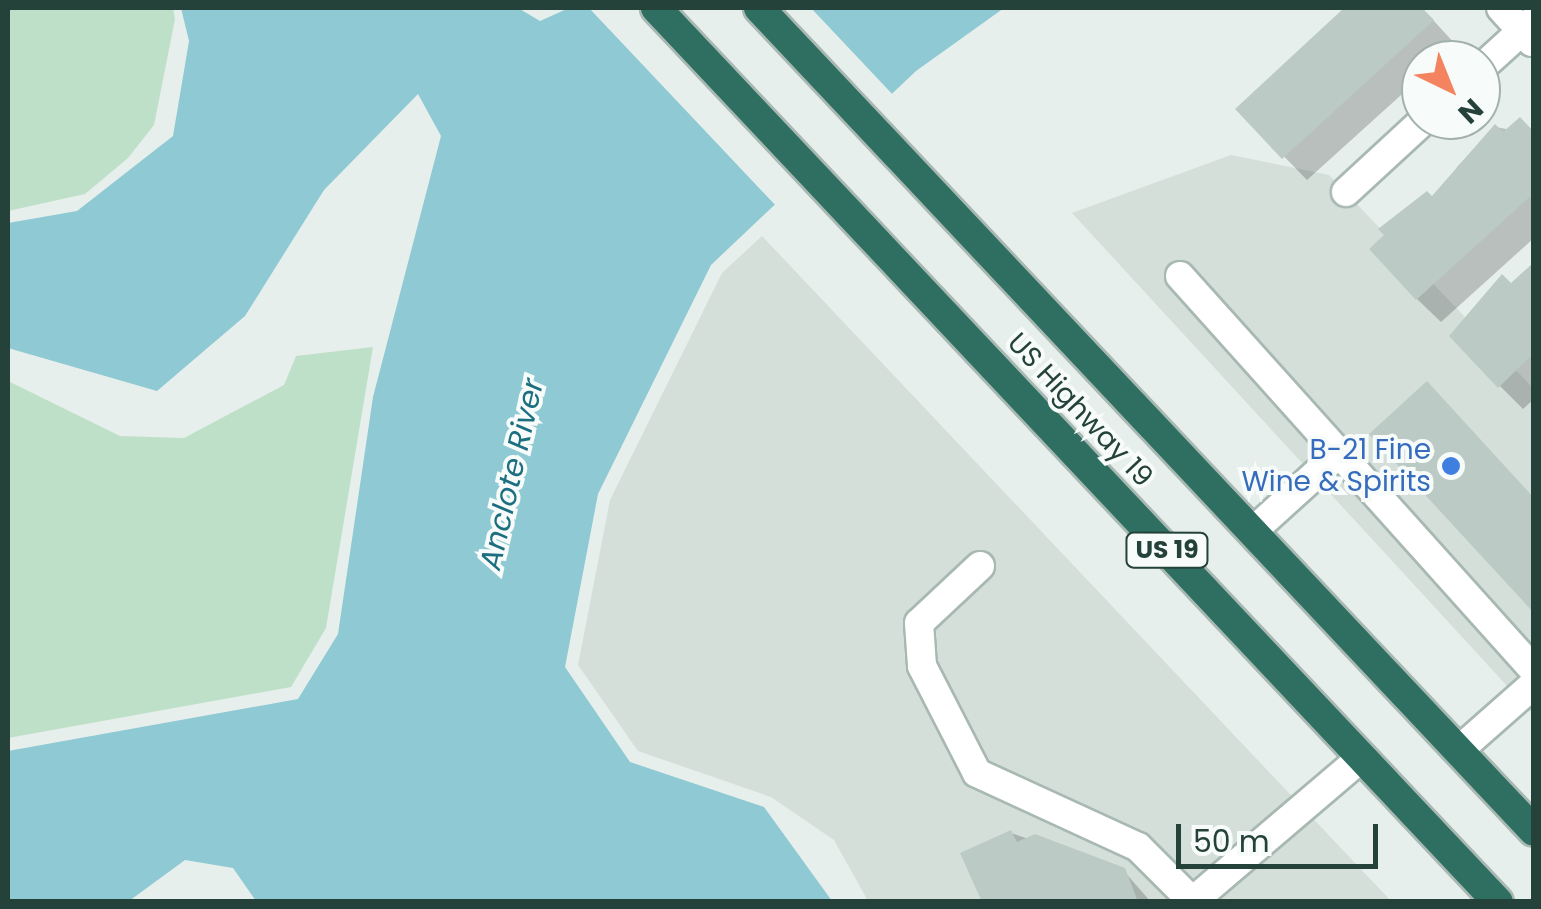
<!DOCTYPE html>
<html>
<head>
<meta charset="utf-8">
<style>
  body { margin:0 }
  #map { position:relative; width:1541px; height:909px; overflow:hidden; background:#e6efeb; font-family:Poppins,sans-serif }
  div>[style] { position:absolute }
  .built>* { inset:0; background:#d4dfda }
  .green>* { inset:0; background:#bfe0c8 }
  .water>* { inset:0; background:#8ec9d4 }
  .pier>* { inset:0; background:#e6efeb }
  .shadow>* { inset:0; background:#0003 }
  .building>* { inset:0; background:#bbcac4 }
  .roads { filter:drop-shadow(2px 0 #a8b8b2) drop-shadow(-2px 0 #a8b8b2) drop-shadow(0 2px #a8b8b2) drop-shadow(0 -2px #a8b8b2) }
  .minor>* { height:28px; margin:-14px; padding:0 14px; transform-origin:14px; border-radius:14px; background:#fff }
  .highway>* { height:30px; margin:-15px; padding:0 15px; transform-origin:15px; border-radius:15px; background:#2f6f62 }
  .dots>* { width:28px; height:28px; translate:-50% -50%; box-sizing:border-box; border:5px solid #f7fbf9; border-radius:50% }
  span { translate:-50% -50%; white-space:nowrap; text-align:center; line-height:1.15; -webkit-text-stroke:8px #f7fbf9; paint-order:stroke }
  .shield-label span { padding:2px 8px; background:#f7fbf9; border:2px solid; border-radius:8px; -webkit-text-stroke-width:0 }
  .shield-label { font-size:25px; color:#24423a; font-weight:700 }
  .street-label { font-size:28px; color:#24423a }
  .shop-label { font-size:28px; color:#366cbe }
  .right { translate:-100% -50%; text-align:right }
  .water-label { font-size:30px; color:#1c6f80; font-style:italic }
  .frame { position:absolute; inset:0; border:10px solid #24423a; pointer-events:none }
  .north { position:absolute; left:1401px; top:40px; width:100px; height:100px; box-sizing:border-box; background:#f7fbf9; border:2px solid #a3b1ad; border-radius:50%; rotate:137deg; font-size:28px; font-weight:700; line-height:40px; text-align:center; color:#24423a }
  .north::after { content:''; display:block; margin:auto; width:35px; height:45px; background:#f4845f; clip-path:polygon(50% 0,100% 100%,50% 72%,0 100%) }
  .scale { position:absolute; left:1176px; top:824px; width:202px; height:45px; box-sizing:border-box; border:5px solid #24423a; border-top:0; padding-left:12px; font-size:30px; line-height:35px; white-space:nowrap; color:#24423a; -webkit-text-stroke:8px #f7fbf9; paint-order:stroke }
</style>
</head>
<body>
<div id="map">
  <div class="built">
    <i style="clip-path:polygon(1231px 155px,1329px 175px,1533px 388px,1533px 714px,1072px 213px)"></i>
    <i style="clip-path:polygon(762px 236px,1391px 901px,868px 901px,834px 840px,771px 797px,638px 751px,578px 665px,610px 500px,722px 273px)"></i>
  </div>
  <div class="green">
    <i style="clip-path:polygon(8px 8px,173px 8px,175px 19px,154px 125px,128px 158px,85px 194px,8px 211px)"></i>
    <i style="clip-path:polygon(373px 347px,326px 628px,291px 687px,8px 738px,8px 381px,120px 436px,184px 438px,284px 385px,296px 356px)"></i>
  </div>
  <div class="water">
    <i style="clip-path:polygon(181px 8px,518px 8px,540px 21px,569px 8px,1004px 8px,916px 71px,711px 265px,598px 494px,565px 667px,630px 762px,764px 807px,832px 901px,256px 901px,233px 868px,185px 860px,129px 901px,8px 901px,8px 751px,298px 699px,338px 634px,373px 397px,441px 136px,418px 94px,324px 190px,245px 316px,157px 391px,8px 348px,8px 223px,77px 211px,173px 136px,189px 41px)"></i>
  </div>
  <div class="pier">
    <i style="clip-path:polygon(589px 8px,811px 8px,895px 97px,778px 208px)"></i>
  </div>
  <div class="shadow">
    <i style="clip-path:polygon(1348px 8px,1422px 8px,1456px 45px,1439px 60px,1421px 60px,1421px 77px,1307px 180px,1238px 109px)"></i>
    <i style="clip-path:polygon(1495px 127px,1534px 134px,1534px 238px,1441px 322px,1417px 299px,1457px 167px)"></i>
    <i style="clip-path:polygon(1534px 265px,1534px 399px,1523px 409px,1500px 386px,1511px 287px)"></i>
    <i style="clip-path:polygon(1011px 833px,1123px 870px,1151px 902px,985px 902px)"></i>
  </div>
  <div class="building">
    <i style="clip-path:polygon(1344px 8px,1422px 8px,1434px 20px,1282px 159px,1235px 109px)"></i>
    <i style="clip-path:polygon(1520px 117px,1534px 132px,1534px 193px,1416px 300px,1369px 249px,1384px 235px,1378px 229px,1427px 191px,1432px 196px,1495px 124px,1503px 132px)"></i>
    <i style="clip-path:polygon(1534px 262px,1534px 353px,1498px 388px,1449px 336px,1502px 274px,1511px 283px)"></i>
    <i style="clip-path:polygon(1427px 381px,1534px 498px,1534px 613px,1369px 434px)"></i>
    <i style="clip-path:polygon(1011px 830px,1017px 842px,1035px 834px,1125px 868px,1138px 902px,982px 902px,960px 853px)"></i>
  </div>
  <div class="roads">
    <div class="minor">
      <i style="left:1501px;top:8px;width:46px;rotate:47.6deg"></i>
      <i style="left:1481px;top:68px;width:72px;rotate:-42.2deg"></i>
      <i style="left:1346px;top:192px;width:106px;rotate:-42.7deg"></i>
      <i style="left:1180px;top:276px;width:238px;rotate:48.1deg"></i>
      <i style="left:1252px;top:532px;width:118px;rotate:-42.2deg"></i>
      <i style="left:1339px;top:453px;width:292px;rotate:48.1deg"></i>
      <i style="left:980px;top:566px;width:83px;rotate:136.9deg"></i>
      <i style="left:919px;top:623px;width:43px;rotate:86deg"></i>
      <i style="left:922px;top:666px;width:120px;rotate:62.8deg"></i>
      <i style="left:977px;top:773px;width:177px;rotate:24.7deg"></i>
      <i style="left:1138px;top:847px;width:78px;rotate:45deg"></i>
      <i style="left:1458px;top:751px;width:101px;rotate:-41.4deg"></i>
      <i style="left:1193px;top:901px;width:222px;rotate:-40.4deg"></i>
    </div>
    <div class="highway">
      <i style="left:656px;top:8px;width:1228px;rotate:46.72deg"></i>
      <i style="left:759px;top:8px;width:1130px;rotate:46.72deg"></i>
    </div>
  </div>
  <div class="dots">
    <i style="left:1451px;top:466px;background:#3f7fe0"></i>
  </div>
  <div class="shield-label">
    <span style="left:1167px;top:550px">US 19</span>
  </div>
  <div class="street-label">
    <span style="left:1080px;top:410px;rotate:47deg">US Highway 19</span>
  </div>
  <div class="shop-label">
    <span class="right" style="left:1431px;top:466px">B-21 Fine<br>Wine &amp; Spirits</span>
  </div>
  <div class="water-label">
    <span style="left:512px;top:474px;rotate:-77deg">Anclote River</span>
  </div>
  <div class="frame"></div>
  <div class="north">N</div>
  <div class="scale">50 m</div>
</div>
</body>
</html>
